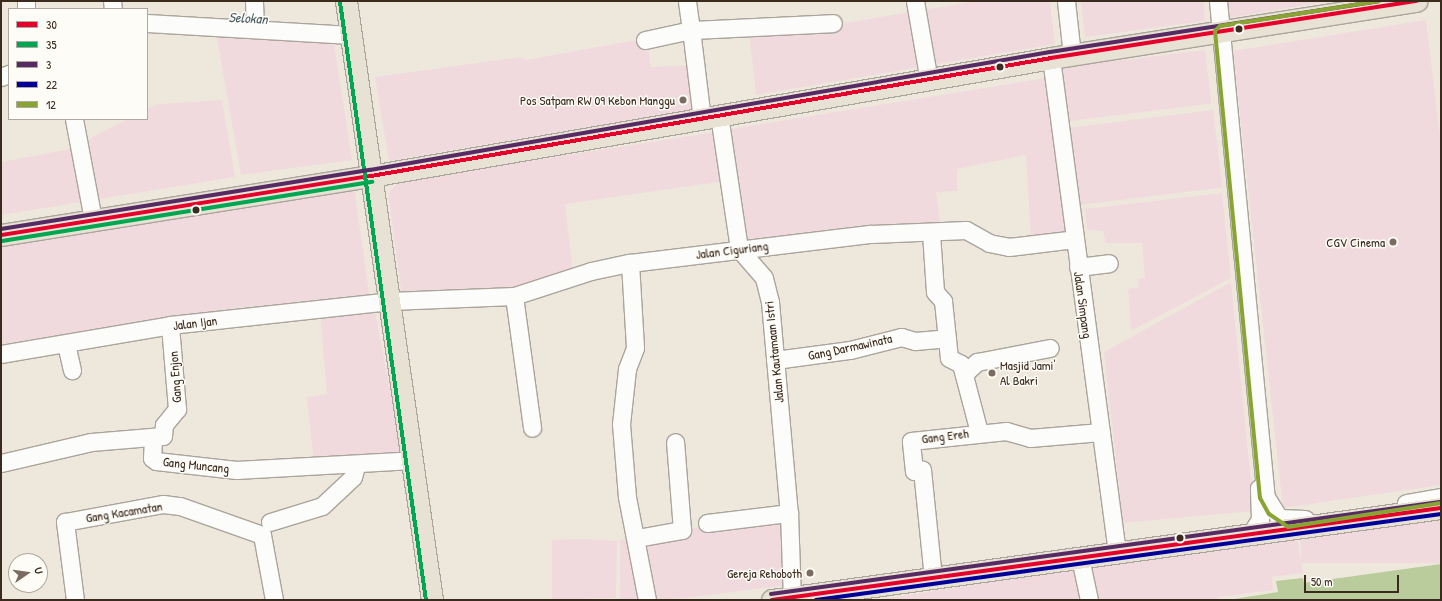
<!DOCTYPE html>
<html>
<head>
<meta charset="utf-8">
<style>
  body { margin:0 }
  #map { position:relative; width:1442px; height:601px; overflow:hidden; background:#eee8dc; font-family:"Patrick Hand",sans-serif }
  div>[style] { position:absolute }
  .built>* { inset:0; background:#f1dade; transform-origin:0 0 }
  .forest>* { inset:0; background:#bacb9c }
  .roads { filter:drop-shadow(1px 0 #aaa49c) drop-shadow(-1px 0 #aaa49c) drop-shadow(0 1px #aaa49c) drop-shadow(0 -1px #aaa49c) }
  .minor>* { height:17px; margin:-8.5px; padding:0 8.5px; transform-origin:8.5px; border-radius:8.5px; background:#fcfcfa }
  .major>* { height:21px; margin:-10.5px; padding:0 10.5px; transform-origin:10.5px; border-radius:10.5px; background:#e8e2d5 }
  .bus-1>* { height:4px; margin:-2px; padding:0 2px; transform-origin:2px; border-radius:2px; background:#e4002b }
  .bus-2>* { height:4px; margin:-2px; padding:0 2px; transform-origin:2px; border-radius:2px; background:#00a651 }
  .bus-3>* { height:4px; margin:-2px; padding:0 2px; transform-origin:2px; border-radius:2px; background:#562b63 }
  .bus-4>* { height:4px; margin:-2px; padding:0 2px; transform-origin:2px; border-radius:2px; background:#009 }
  .bus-5>* { height:4px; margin:-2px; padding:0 2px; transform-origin:2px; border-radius:2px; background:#88a433 }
  .dots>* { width:11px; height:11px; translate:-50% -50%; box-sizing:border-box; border:2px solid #fdfcf7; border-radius:50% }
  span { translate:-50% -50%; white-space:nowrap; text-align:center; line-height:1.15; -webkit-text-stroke:3px #fdfcf7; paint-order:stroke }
  .poi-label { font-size:13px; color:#3b2a1e }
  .right { translate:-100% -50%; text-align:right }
  .left { translate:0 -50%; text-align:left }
  .street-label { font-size:13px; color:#3b2a1e }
  .water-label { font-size:14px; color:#485b61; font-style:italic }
  .frame { position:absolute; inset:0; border:2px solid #3b2a1e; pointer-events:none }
  .legend { position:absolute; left:8px; top:8px; width:140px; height:112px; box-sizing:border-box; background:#fdfcf7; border:1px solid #afa8a0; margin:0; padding:5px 7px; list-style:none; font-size:12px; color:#3b2a1e }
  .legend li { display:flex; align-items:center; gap:8px; height:20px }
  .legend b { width:20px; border:1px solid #afa8a0 }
  .north { position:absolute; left:8px; top:553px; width:40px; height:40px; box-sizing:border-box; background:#fdfcf7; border:1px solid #afa8a0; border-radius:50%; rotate:77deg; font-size:11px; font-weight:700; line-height:16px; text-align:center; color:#3b2a1e }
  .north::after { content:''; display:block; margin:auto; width:14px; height:18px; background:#7a6c60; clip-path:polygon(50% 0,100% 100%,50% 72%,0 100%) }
  .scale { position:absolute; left:1304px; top:575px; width:95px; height:18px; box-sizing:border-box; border:2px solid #3b2a1e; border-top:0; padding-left:5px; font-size:12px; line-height:14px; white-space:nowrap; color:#3b2a1e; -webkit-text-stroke:3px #fdfcf7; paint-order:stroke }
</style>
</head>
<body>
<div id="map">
  <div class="built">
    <i style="clip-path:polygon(977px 1px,1050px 1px,1055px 44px,756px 95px,749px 31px,814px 28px)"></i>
    <i style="clip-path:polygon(1081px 1px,1204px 1px,1205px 21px,1085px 37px)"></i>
    <i style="clip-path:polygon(1225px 1px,1331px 1px,1227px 18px)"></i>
    <i style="clip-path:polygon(1426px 20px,1441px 144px,1441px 485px,1283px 508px,1233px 51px)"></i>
    <i style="clip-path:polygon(215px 27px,333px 37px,352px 160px,241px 175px)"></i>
    <i style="clip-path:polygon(647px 38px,651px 67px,691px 65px,694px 109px,389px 161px,375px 77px,521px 57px,526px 60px)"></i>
    <i style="left:1205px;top:50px;width:54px;height:144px;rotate:83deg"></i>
    <i style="clip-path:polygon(1045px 78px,1051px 94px,1069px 234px,1031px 241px,1026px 155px,957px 169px,957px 191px,936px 192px,941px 228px,743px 239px,725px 130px)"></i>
    <i style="clip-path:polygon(222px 100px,235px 177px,1px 215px,1px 162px,66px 150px,128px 119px,147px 119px,147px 109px,159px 104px)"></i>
    <i style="left:1213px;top:110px;width:78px;height:145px;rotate:83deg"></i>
    <i style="clip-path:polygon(716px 132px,725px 181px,565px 204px,573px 273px,518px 291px,402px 296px,388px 193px,400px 181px)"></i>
    <i style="clip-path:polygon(354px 187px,370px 299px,242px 307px,1px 344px,1px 243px)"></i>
    <i style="clip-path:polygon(1222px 193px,1231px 278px,1131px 331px,1128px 289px,1139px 287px,1138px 279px,1145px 278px,1142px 243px,1106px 243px,1103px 231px,1087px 230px,1085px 209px)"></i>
    <i style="clip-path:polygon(1231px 282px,1254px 511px,1123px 523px,1104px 352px)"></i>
    <i style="clip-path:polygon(374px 306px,403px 459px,314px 465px,307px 397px,327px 394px,320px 312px)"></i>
    <i style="clip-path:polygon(780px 515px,788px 585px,668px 600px,620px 600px,620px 540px)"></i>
    <i style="left:1441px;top:515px;width:48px;height:140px;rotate:90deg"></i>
    <i style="clip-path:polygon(1297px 536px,1303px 573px,1272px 577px,1273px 590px,1219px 597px,1219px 600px,1098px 600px,1091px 566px)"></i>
    <i style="clip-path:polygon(583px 539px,617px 541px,616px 598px,552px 600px,552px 540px)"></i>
    <i style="clip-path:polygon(1076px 569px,1082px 600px,875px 600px)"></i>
  </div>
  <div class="forest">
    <i style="clip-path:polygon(1441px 564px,1441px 600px,1234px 599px,1278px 592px,1276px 581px,1303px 578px,1304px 583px)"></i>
  </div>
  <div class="roads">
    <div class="minor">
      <i style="left:26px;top:1px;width:8px;rotate:90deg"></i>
      <i style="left:112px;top:1px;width:8px;rotate:83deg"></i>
      <i style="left:254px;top:1px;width:27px;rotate:88deg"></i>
      <i style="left:915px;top:1px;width:81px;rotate:80.1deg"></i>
      <i style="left:1066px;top:1px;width:54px;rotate:83.7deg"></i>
      <i style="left:1218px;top:1px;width:498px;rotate:84.5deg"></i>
      <i style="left:1266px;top:497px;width:25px;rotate:58deg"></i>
      <i style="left:1279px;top:518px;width:26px;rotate:2deg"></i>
      <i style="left:147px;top:23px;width:204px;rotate:3.4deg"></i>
      <i style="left:645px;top:40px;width:47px;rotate:-12.3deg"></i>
      <i style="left:691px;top:30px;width:29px;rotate:-98deg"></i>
      <i style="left:1051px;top:58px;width:498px;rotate:82.4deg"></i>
      <i style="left:1px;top:77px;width:9px;rotate:-21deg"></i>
      <i style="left:719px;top:115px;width:135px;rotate:81.5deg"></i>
      <i style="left:739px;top:249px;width:38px;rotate:49deg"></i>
      <i style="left:764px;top:278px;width:25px;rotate:76deg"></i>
      <i style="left:770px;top:302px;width:212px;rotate:84.9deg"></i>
      <i style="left:789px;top:513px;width:87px;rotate:88deg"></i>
      <i style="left:74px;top:119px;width:103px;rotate:79.3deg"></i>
      <i style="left:702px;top:119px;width:90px;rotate:-97deg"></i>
      <i style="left:691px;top:30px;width:142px;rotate:-2.8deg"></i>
      <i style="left:931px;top:233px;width:59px;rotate:86.1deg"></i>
      <i style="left:935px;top:292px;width:12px;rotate:48deg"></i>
      <i style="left:943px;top:301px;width:57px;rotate:84deg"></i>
      <i style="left:949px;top:358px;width:13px;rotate:27deg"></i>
      <i style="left:961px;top:364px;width:70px;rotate:75.2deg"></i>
      <i style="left:630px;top:263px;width:85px;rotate:86.6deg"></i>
      <i style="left:635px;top:348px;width:22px;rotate:111deg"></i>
      <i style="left:627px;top:369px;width:55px;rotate:96.2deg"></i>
      <i style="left:621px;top:424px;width:73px;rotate:85.3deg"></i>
      <i style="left:627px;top:497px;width:105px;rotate:79deg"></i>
      <i style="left:1078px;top:267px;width:31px;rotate:-7deg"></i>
      <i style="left:514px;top:296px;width:133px;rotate:82.2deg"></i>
      <i style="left:66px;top:344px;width:27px;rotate:77deg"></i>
      <i style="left:1px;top:354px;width:171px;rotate:-9.7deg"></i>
      <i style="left:170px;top:325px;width:221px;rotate:-6.2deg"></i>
      <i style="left:390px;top:301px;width:124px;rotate:-2.3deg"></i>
      <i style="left:514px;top:296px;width:81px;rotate:-18deg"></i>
      <i style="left:591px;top:271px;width:40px;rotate:-12deg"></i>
      <i style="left:630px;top:263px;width:243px;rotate:-6.9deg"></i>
      <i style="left:871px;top:234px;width:95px;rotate:-2.4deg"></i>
      <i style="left:966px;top:230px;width:26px;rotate:29deg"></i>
      <i style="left:989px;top:243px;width:20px;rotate:11deg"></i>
      <i style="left:1009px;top:247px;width:66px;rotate:-6.9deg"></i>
      <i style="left:775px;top:360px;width:76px;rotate:-7.6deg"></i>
      <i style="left:850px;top:350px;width:53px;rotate:-14.3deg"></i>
      <i style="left:901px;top:337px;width:15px;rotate:16deg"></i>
      <i style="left:915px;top:341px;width:32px;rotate:-5deg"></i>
      <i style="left:964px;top:374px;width:18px;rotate:-43deg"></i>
      <i style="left:977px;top:362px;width:74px;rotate:-10.9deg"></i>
      <i style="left:153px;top:439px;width:19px;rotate:93deg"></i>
      <i style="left:152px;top:458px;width:5px;rotate:37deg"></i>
      <i style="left:156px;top:461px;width:81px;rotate:6.4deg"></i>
      <i style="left:236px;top:470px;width:177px;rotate:-3.2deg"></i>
      <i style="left:1px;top:463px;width:92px;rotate:-13.1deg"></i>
      <i style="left:91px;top:442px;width:72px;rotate:-4.8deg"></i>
      <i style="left:163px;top:436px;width:11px;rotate:-85deg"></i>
      <i style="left:164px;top:425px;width:21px;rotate:-51deg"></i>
      <i style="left:177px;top:409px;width:84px;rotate:-94.8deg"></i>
      <i style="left:1406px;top:503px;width:36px;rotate:-10deg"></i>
      <i style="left:270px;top:522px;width:54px;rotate:-17.1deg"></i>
      <i style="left:322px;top:506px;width:42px;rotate:-43.1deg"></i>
      <i style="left:353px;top:477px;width:11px;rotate:-75deg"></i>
      <i style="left:707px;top:523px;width:83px;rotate:-7deg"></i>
      <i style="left:1250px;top:535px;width:19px;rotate:-58deg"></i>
      <i style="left:1260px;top:519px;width:31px;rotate:-92deg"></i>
      <i style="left:637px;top:538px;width:46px;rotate:-10.1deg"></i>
      <i style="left:682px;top:530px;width:88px;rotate:-94.5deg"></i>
      <i style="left:1080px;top:558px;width:43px;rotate:77.9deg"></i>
      <i style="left:933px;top:578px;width:109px;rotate:-95.8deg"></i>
      <i style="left:922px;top:470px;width:8px;rotate:173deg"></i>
      <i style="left:914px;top:471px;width:30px;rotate:-96deg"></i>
      <i style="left:911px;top:441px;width:96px;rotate:-6deg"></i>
      <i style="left:1006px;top:431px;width:25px;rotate:16deg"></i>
      <i style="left:1030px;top:438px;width:71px;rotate:-4.8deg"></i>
      <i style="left:75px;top:600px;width:79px;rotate:-97.3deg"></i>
      <i style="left:65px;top:522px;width:100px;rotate:-10.4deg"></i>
      <i style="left:163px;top:504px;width:17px;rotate:7deg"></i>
      <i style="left:180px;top:506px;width:87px;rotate:19.5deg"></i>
      <i style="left:262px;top:535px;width:66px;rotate:79.5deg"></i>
    </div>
    <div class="major">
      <i style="left:346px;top:1px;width:605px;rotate:81.83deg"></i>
      <i style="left:1px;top:235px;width:375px;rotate:-9.1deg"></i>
      <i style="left:371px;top:176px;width:690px;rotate:-9.84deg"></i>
      <i style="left:1051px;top:58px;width:370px;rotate:-8.9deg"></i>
      <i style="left:772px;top:600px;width:675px;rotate:-7.83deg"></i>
    </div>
  </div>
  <div class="bus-1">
    <i style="left:1px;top:235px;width:375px;rotate:-9.1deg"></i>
    <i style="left:371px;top:176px;width:690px;rotate:-9.84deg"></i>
    <i style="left:1051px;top:58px;width:370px;rotate:-8.9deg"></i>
    <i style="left:772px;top:600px;width:675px;rotate:-7.83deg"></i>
  </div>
  <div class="bus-2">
    <i style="left:340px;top:2px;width:604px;rotate:81.82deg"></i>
    <i style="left:2px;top:241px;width:375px;rotate:-9.1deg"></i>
  </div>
  <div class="bus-3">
    <i style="left:1px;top:229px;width:374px;rotate:-9.1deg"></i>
    <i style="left:370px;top:170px;width:690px;rotate:-9.84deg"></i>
    <i style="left:1050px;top:52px;width:332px;rotate:-8.8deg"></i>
    <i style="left:771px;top:594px;width:675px;rotate:-7.83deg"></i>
  </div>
  <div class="bus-4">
    <i style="left:816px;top:600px;width:631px;rotate:-7.83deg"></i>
  </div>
  <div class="bus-5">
    <i style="left:1379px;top:1px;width:161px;rotate:171.1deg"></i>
    <i style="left:1220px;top:26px;width:7px;rotate:135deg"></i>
    <i style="left:1215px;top:31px;width:469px;rotate:84.5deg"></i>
    <i style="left:1260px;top:498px;width:18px;rotate:61deg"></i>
    <i style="left:1269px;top:514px;width:23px;rotate:34deg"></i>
    <i style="left:1288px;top:527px;width:155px;rotate:-8.9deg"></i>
  </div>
  <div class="dots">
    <i style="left:1239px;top:29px;background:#3b2a1e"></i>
    <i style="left:1000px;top:67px;background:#3b2a1e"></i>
    <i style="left:683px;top:100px;background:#7a6c60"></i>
    <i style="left:196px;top:210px;background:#3b2a1e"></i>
    <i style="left:1393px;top:242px;background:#7a6c60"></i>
    <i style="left:992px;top:373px;background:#7a6c60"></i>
    <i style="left:1180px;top:538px;background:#3b2a1e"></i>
    <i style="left:810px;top:573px;background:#7a6c60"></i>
  </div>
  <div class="poi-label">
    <span class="right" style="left:675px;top:100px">Pos Satpam RW 09 Kebon Manggu</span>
    <span class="right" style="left:1385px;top:242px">CGV Cinema</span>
    <span class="left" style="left:1000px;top:373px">Masjid Jami'<br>Al Bakri</span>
    <span class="right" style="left:802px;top:573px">Gereja Rehoboth</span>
  </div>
  <div class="street-label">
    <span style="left:732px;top:250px;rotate:-7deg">Jalan Ciguriang</span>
    <span style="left:1083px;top:305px;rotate:82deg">Jalan Simpang</span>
    <span style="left:195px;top:323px;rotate:-7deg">Jalan Ijan</span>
    <span style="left:850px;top:347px;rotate:-12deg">Gang Darmawinata</span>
    <span style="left:774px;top:352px;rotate:-96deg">Jalan Kautamaan Istri</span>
    <span style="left:175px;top:377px;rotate:-94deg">Gang Enjon</span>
    <span style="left:945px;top:436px;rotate:-7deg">Gang Ereh</span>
    <span style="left:196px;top:465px;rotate:6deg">Gang Muncang</span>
    <span style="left:124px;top:512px;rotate:-9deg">Gang Kacamatan</span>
  </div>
  <div class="water-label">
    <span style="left:248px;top:18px;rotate:3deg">Selokan</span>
  </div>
  <div class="frame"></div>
  <ul class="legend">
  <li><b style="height:5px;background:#e4002b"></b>30</li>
  <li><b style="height:5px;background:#00a651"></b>35</li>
  <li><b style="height:5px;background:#562b63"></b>3</li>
  <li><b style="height:5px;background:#009"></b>22</li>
  <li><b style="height:5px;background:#88a433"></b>12</li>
  </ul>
  <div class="north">U</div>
  <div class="scale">50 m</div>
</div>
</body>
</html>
